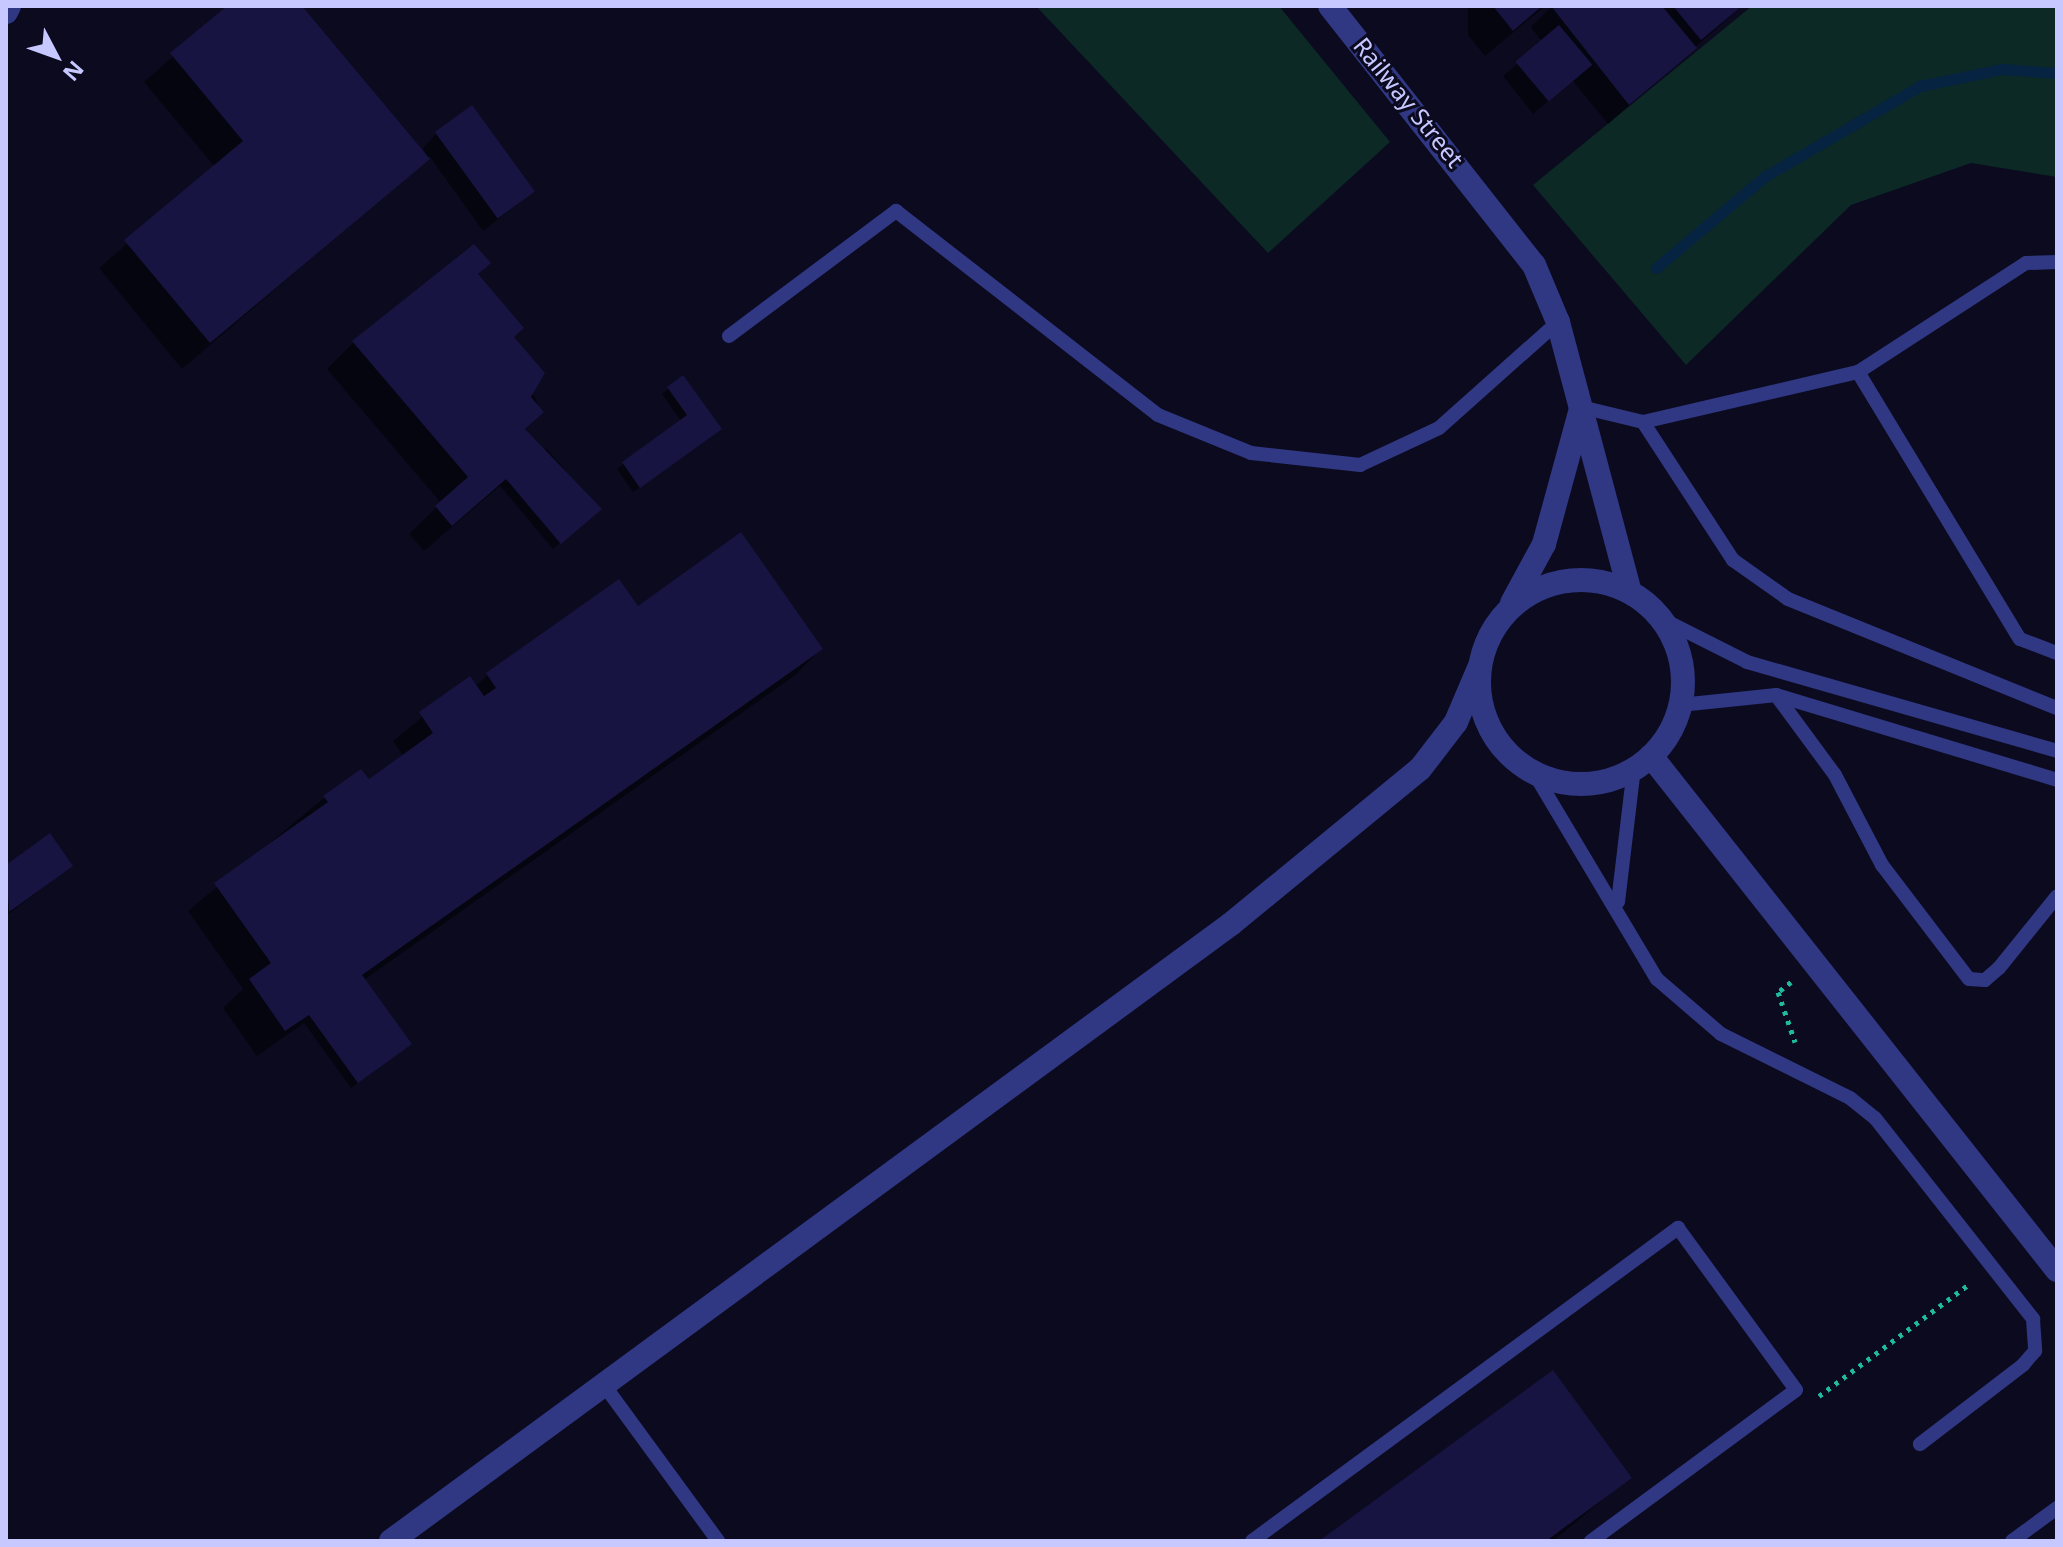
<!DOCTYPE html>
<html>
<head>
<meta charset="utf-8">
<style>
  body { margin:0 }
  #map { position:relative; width:2063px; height:1547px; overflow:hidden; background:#0b0a1f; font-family:"Noto Sans",sans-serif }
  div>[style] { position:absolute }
  .green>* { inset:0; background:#0c2925 }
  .shadow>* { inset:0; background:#0007 }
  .stream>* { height:11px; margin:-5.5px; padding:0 5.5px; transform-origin:5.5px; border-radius:5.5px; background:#062342 }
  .building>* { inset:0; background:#171441; transform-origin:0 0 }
  .path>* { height:5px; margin-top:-2.5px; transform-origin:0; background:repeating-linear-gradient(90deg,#20ba9e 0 4px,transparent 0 10px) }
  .lane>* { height:14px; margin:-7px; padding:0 7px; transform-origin:7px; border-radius:7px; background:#303783 }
  .street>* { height:24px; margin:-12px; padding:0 12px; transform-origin:12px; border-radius:12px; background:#303783 }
  .street>.ring { margin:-12px; padding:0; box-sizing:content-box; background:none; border:24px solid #303783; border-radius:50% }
  span { translate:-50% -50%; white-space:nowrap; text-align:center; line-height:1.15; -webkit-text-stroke:6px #0b0a1f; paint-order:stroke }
  .street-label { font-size:24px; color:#c7c8ff }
  .frame { position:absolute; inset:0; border:8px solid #c7c8ff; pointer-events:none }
  .north { position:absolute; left:16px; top:16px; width:80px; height:80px; -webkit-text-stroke:6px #0b0a1f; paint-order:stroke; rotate:131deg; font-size:22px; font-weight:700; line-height:32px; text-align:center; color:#c7c8ff }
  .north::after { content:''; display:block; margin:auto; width:28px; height:36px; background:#c7c8ff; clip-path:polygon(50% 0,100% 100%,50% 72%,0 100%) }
</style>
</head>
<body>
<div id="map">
  <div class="green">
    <i style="clip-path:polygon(1036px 6px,1279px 6px,1390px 142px,1268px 253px)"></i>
    <i style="clip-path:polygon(1752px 6px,2057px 6px,2057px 177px,1971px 163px,1851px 205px,1686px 365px,1533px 185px)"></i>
  </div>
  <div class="shadow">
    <i style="clip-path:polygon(230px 6px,300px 6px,426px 158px,423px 148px,436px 134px,533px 192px,483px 231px,430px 157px,182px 369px,99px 268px,215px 167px,144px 82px)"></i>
    <i style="clip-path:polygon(1545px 6px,1485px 56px,1468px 35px,1468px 6px)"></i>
    <i style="clip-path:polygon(1552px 6px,1742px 6px,1608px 124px,1573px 81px,1533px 114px,1503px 76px,1542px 42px,1531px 27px)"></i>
    <i style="clip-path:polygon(476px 275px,542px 412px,524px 431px,533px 459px,546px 448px,599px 509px,553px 549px,500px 486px,424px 551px,409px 534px,441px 503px,327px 369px,354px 342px)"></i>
    <i style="clip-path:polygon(682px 378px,713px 435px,633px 492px,617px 469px,681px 421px,662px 394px)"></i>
    <i style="clip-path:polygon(638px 608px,821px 649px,794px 676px,364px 980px,403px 1050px,351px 1088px,304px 1023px,257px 1056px,223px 1008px,243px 989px,188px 911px,325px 797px,368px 782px,404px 757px,393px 741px,469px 678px,475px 687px,488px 675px)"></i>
    <i style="clip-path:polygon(50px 836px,71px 866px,6px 916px,6px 868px)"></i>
    <i style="clip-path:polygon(1629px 1478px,1553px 1541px,1323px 1541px)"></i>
  </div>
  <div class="stream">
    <i style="left:1656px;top:268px;width:141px;rotate:-40.1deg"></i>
    <i style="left:1764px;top:177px;width:181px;rotate:-30.3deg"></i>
    <i style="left:1920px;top:86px;width:84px;rotate:-11.7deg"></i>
    <i style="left:2002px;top:69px;width:55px;rotate:4.2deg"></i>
  </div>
  <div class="building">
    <i style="clip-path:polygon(227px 6px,302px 6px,430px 159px,210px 343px,124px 240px,243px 141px,170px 53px)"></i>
    <i style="clip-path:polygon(1493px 6px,1542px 6px,1513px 31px)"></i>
    <i style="clip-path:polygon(1551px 6px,1662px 6px,1697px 48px,1629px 105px)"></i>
    <i style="clip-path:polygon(1673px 6px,1742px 6px,1701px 40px)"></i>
    <i style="left:1559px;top:25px;width:52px;height:57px;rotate:50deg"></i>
    <i style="left:472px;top:105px;width:107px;height:46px;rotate:54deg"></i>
    <i style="clip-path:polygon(474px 244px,491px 263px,478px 274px,524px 328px,514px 337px,545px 373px,531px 397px,544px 412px,525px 429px,602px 509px,561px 544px,506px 479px,452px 526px,435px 506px,468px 477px,352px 341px)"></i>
    <i style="clip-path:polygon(683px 375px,722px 429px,640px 488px,622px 462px,687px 415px,667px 387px)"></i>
    <i style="clip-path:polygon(741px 532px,823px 649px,362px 975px,412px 1044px,358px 1083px,309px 1015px,285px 1031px,249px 979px,271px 963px,214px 883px,328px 802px,323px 796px,361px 769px,369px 779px,433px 733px,419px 712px,470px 676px,484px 696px,496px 688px,486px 673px,619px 579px,638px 606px)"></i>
    <i style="clip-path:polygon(50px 833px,73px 866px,9px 912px,6px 865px)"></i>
    <i style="clip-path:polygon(1553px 1370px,1632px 1478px,1546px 1541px,1319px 1541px)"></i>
  </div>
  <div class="path">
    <i style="left:1791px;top:982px;width:16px;rotate:142deg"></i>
    <i style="left:1778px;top:992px;width:53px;rotate:71.2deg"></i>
    <i style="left:1819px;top:1396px;width:187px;rotate:-36.7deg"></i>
  </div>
  <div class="lane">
    <i style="left:2057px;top:262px;width:31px;rotate:178deg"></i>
    <i style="left:2026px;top:263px;width:200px;rotate:147deg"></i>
    <i style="left:1858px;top:372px;width:312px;rotate:58.8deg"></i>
    <i style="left:2020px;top:639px;width:40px;rotate:21deg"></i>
    <i style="left:729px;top:336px;width:209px;rotate:-36.8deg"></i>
    <i style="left:896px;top:211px;width:332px;rotate:37.9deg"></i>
    <i style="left:1158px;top:415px;width:100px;rotate:22.2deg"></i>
    <i style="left:1251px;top:453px;width:110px;rotate:6.3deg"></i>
    <i style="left:1360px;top:465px;width:87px;rotate:-25.1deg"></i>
    <i style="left:1439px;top:428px;width:159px;rotate:-41.7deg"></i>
    <i style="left:1581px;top:407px;width:64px;rotate:13.6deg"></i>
    <i style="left:1643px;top:422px;width:221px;rotate:-13.1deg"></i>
    <i style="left:1643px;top:422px;width:165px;rotate:56.9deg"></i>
    <i style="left:1733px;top:560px;width:67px;rotate:35.3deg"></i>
    <i style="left:1788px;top:599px;width:290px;rotate:22.1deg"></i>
    <i style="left:1662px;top:619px;width:95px;rotate:26.8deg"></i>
    <i style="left:1747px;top:662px;width:323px;rotate:16deg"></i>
    <i style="left:1776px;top:695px;width:99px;rotate:53.6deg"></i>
    <i style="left:1835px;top:775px;width:102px;rotate:62.4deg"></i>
    <i style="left:1882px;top:865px;width:143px;rotate:52.7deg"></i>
    <i style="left:1969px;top:979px;width:16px;rotate:4deg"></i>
    <i style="left:1985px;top:980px;width:18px;rotate:-41deg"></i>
    <i style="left:1999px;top:968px;width:92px;rotate:-51.1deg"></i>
    <i style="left:1680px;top:705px;width:97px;rotate:-5.9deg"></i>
    <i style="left:1776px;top:695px;width:294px;rotate:16.8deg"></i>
    <i style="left:1534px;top:773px;width:240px;rotate:59.2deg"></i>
    <i style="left:1657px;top:979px;width:84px;rotate:40.7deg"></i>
    <i style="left:1721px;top:1034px;width:144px;rotate:26.4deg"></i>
    <i style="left:1850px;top:1098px;width:32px;rotate:39deg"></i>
    <i style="left:1875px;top:1118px;width:256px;rotate:51.8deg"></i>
    <i style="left:2033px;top:1319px;width:32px;rotate:86deg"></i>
    <i style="left:2035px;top:1351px;width:18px;rotate:131deg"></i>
    <i style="left:2023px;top:1365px;width:130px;rotate:142.5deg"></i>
    <i style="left:1618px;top:902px;width:135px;rotate:-83.2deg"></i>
    <i style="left:604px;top:1385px;width:193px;rotate:53.8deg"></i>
    <i style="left:1252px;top:1541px;width:529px;rotate:-36.31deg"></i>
    <i style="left:1678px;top:1228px;width:200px;rotate:53.9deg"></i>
    <i style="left:1796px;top:1390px;width:255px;rotate:143.6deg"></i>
    <i style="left:2012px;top:1541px;width:56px;rotate:-36.3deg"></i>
  </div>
  <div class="street">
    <i style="left:1330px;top:6px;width:330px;rotate:51.8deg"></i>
    <i style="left:1534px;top:265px;width:62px;rotate:67.2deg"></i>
    <i style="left:1558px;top:322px;width:279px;rotate:75.1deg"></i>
    <i style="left:6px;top:12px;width:7px;rotate:-63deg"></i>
    <i class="ring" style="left:1479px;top:580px;width:180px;height:180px"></i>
    <i style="left:1512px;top:603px;width:67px;rotate:-61.5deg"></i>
    <i style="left:1544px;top:544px;width:140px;rotate:-74.7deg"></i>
    <i style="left:1651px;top:756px;width:655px;rotate:51.7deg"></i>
    <i style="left:391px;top:1541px;width:1042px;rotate:-36.3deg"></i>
    <i style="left:1231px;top:924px;width:244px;rotate:-39.4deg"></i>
    <i style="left:1420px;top:769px;width:59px;rotate:-52.5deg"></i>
    <i style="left:1456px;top:722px;width:59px;rotate:-66.9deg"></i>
  </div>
  <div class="street-label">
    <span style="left:1409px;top:102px;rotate:51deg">Railway Street</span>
  </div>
  <div class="frame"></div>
  <div class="north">N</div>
</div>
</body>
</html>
